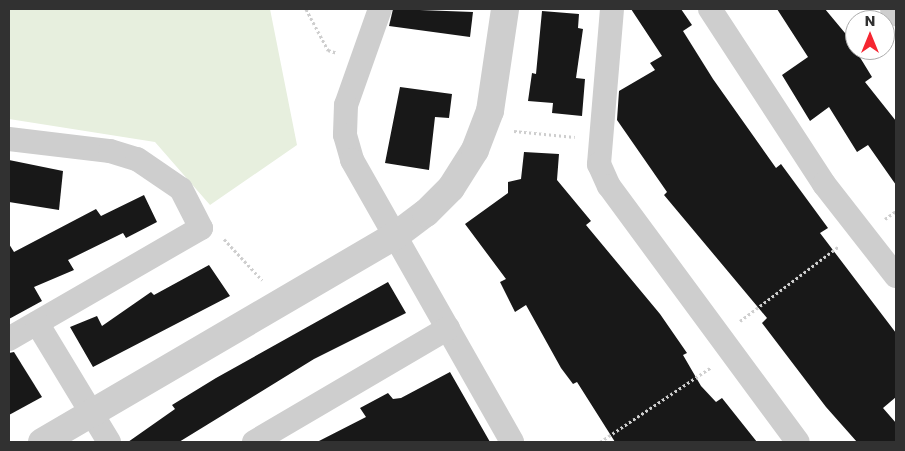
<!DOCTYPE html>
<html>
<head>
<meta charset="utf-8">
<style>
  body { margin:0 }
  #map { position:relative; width:905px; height:451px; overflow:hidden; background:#fff; font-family:Poppins,sans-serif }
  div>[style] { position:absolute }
  .green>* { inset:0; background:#e7efde }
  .building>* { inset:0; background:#181818 }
  .path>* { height:3px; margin-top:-1.5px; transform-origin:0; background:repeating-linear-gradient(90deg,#cecece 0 2.5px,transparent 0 5px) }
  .minor>* { height:24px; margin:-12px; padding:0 12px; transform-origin:12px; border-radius:12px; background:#cecece }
  .tertiary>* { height:28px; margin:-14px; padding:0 14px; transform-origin:14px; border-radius:14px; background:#cecece }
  span { translate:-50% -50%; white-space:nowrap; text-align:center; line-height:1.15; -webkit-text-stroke:5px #fff; paint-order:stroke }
  .frame { position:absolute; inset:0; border:10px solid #313131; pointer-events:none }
  .north { position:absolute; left:845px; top:10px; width:50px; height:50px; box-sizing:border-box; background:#fff; border:1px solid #adadad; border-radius:50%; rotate:0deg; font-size:14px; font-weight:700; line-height:20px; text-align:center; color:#313131 }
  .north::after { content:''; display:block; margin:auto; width:18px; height:22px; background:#f52631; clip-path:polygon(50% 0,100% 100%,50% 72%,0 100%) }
</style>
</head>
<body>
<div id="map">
  <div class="green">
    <i style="clip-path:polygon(9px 9px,270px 9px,297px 145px,210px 205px,155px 142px,9px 119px)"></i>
  </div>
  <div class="building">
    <i style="clip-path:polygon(393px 9px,473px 12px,470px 37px,389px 26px)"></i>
    <i style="clip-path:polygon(631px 9px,681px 9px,692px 25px,683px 31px,713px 79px,776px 168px,781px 164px,828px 228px,820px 233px,896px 333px,896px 397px,883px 408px,896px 423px,896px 442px,857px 442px,826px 407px,762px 323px,767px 318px,664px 195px,667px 192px,617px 120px,619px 91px,655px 70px,650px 63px,662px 56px)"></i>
    <i style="clip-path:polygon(777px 9px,825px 9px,845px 33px,872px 77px,865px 82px,896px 121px,896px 185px,868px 145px,857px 152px,829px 107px,810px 121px,782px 75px,808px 57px)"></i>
    <i style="clip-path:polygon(542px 11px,579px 14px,578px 28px,583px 29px,576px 78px,585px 79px,582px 116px,552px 113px,553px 103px,528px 101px,532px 73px,536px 74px)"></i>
    <i style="clip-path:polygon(400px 87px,452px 94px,449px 118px,435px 117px,429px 170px,385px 163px)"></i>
    <i style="clip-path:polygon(524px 152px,559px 154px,557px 180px,591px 221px,586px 225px,660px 314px,687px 353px,683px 355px,701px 386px,716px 402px,722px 398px,757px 442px,615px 442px,577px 382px,573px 384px,561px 368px,526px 305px,515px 312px,500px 282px,506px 279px,465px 224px,508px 193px,508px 182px,521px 179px)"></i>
    <i style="clip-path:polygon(9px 160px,63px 171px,59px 210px,9px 202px)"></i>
    <i style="clip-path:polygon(144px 195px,157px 222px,126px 238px,123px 233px,68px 260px,74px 270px,34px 287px,42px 301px,9px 319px,9px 244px,14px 252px,96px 209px,101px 216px)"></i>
    <i style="clip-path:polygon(209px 265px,230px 296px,93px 367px,70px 327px,97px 316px,102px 326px,151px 292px,154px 295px)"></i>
    <i style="clip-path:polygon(388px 282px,406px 313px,314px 359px,179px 442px,128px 442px,175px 409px,172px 405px,216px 378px)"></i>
    <i style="clip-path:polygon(14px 352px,42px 397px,9px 415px,9px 353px)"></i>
    <i style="clip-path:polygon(450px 372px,490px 442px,317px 442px,366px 417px,360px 408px,388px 393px,393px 399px,401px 398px)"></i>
  </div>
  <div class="path">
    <i style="left:306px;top:9px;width:47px;rotate:61.8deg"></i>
    <i style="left:328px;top:50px;width:9px;rotate:18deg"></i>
    <i style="left:514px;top:131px;width:61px;rotate:5.6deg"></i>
    <i style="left:885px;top:219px;width:14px;rotate:-36deg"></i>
    <i style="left:224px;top:239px;width:56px;rotate:47.2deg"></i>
    <i style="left:740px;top:321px;width:124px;rotate:-37.1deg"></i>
    <i style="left:600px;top:442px;width:133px;rotate:-33.9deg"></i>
  </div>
  <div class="minor">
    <i style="left:380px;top:9px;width:102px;rotate:109.5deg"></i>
    <i style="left:346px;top:105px;width:30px;rotate:92deg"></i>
    <i style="left:345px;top:135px;width:26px;rotate:74deg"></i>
    <i style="left:352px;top:160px;width:324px;rotate:60.4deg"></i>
    <i style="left:612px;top:9px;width:156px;rotate:94.8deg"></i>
    <i style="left:599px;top:164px;width:24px;rotate:66deg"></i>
    <i style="left:609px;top:186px;width:318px;rotate:53.6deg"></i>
    <i style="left:710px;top:9px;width:209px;rotate:56.9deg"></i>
    <i style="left:824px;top:184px;width:117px;rotate:52deg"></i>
    <i style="left:9px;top:139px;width:102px;rotate:6.8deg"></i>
    <i style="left:110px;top:151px;width:28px;rotate:17deg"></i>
    <i style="left:137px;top:159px;width:53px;rotate:34.3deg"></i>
    <i style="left:181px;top:189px;width:44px;rotate:62.9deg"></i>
    <i style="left:201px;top:228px;width:222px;rotate:150deg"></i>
    <i style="left:37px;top:323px;width:139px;rotate:58.8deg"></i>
    <i style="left:254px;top:442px;width:225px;rotate:-30.4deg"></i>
  </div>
  <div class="tertiary">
    <i style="left:894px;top:9px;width:4px;rotate:56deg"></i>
    <i style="left:42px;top:442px;width:409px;rotate:-30.3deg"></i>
    <i style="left:395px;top:236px;width:39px;rotate:-37deg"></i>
    <i style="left:426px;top:213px;width:35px;rotate:-45deg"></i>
    <i style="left:451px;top:188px;width:45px;rotate:-57.7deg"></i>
    <i style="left:475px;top:150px;width:42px;rotate:-69deg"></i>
    <i style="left:490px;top:111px;width:103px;rotate:-81.6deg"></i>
  </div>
  <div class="frame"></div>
  <div class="north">N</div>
</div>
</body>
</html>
